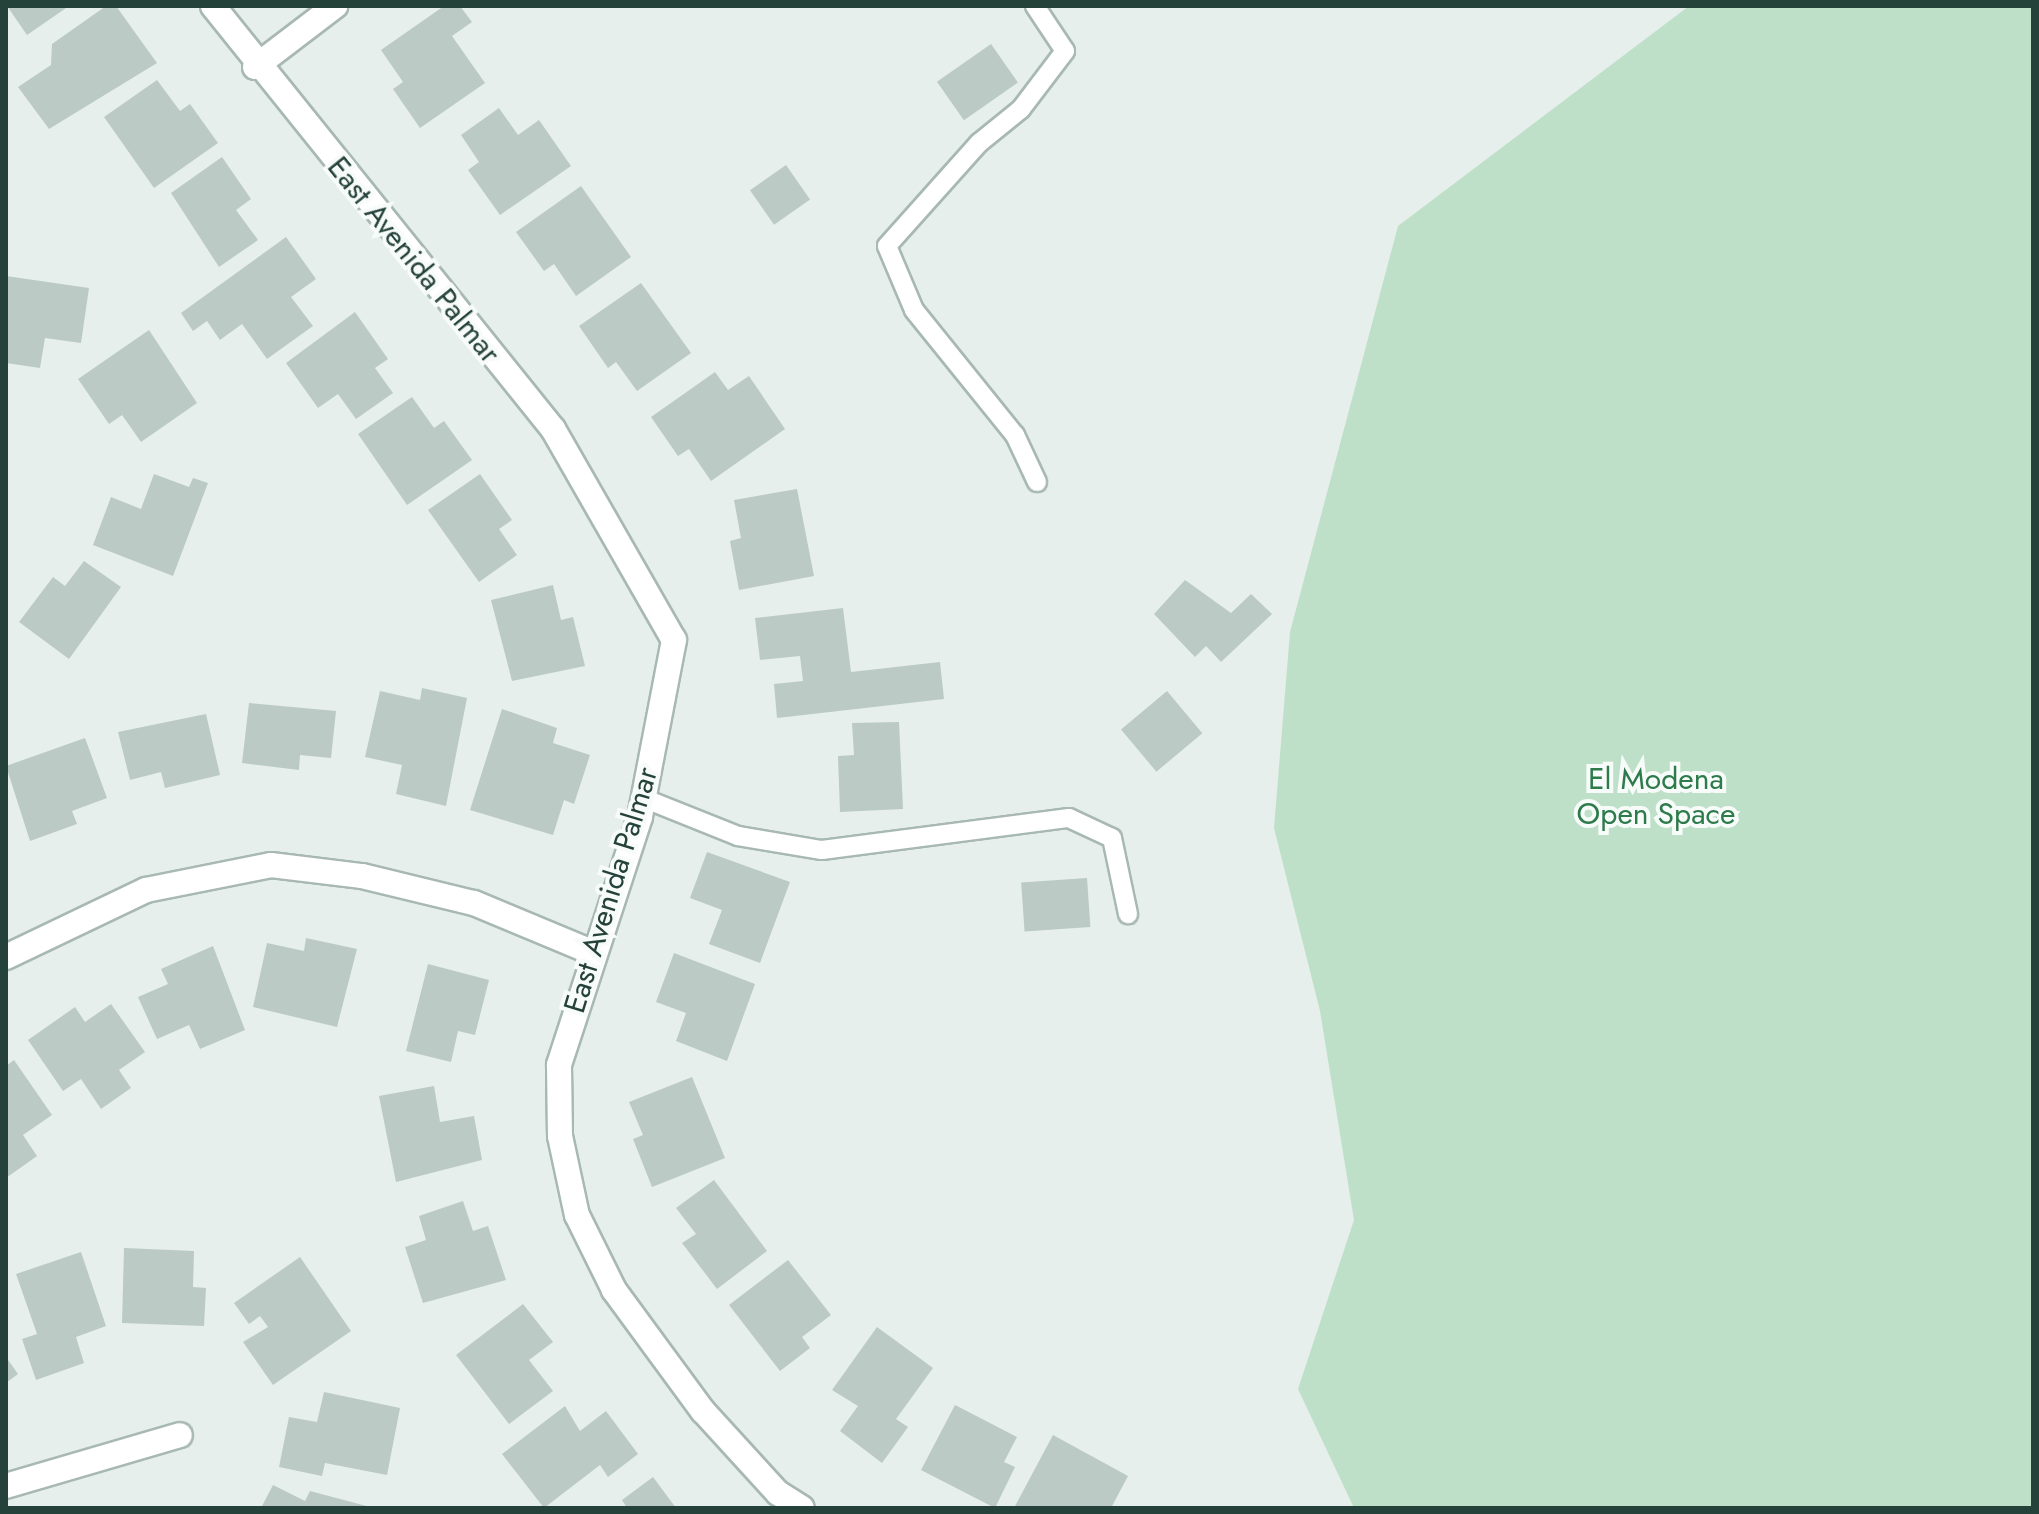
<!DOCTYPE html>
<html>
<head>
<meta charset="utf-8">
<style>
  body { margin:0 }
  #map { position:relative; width:2039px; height:1514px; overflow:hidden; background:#e6efeb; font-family:Jost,sans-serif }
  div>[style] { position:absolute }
  .green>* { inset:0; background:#bfe0c8 }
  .building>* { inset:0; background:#bbcac4; transform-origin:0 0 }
  .roads { filter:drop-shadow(2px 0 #a8b8b2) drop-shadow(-2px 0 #a8b8b2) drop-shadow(0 2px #a8b8b2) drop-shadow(0 -2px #a8b8b2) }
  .service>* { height:18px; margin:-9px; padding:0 9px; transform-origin:9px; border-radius:9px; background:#fff }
  .minor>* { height:24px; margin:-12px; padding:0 12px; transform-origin:12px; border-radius:12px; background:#fff }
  span { translate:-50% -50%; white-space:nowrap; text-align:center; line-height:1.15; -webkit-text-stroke:8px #f7fbf9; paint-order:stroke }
  .street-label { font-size:30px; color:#24423a }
  .park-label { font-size:30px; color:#2d7a4b }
  .frame { position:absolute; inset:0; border:8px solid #24423a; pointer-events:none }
</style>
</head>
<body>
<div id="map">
  <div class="green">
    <i style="clip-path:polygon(1689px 6px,2033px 6px,2033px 1508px,1354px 1508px,1298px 1389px,1354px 1220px,1320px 1011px,1274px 828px,1290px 632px,1398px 226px)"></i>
  </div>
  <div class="building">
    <i style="clip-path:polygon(7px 6px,69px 6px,27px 35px)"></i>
    <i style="clip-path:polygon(106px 6px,116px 6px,157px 63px,49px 129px,18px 87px,51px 65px,52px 44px)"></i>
    <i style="clip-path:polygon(444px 6px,460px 6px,472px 22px,452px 36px,485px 83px,420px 128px,393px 89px,403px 82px,381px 50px)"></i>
    <i style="left:991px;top:44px;width:47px;height:66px;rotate:55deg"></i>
    <i style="clip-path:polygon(157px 80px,180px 111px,190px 104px,218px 143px,154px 188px,104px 117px)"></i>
    <i style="clip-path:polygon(499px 108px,518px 135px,539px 120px,571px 166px,500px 215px,468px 170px,479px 162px,461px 135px)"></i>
    <i style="clip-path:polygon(222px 157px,251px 199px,236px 210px,258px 240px,219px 267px,171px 193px)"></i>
    <i style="left:786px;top:165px;width:42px;height:44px;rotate:55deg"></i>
    <i style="clip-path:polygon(581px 186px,631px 257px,576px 296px,554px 264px,544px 271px,516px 232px)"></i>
    <i style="clip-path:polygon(286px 237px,316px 279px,291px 297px,313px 326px,267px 359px,242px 324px,220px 340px,207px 321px,193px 331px,181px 313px)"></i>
    <i style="clip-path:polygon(6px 276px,89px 288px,81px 343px,45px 338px,40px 368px,6px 363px)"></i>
    <i style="clip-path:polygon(641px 283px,691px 353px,637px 391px,616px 362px,608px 368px,579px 326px)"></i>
    <i style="clip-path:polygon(355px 312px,388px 359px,375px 368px,393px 393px,356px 419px,338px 394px,318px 408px,286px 363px)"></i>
    <i style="clip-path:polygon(149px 330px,197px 403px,141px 442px,122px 415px,109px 424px,78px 379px)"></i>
    <i style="clip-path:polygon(715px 372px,728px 390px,749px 376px,785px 429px,711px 481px,689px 449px,678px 456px,651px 417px)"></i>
    <i style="clip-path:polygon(412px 397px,434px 428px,444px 421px,472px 460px,407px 505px,358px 434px)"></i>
    <i style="clip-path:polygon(154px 474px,189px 487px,193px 478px,208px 483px,173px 576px,93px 545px,111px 497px,141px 509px)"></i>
    <i style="clip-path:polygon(480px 474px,512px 520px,499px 529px,517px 555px,479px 582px,428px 510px)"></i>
    <i style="clip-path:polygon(797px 489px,814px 576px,739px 590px,730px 541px,741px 538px,734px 500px)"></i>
    <i style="clip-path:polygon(84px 561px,121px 587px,69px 659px,19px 622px,53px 577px,65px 586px)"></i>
    <i style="clip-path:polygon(1185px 580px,1231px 613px,1251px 594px,1272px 614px,1221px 662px,1206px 646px,1195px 657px,1154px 614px)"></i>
    <i style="clip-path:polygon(553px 585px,561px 620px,573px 617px,585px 666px,512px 681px,491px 600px)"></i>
    <i style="clip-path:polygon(843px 608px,851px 672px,940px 662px,944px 699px,777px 718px,774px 684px,803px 681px,800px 656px,760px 660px,755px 618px)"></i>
    <i style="clip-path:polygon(422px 688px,467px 698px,446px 806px,396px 794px,402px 765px,365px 757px,380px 691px,420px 700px)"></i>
    <i style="left:1167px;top:691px;width:55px;height:60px;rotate:50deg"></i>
    <i style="clip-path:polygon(249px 703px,336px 711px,331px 758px,300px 755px,299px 770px,242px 763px)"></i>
    <i style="clip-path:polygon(502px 709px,557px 728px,553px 743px,590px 755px,574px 804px,564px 800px,553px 835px,470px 810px)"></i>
    <i style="clip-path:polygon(206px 714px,220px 775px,165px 788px,161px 772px,130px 780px,118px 732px)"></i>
    <i style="clip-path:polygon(899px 722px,903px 809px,840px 812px,838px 756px,854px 755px,852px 723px)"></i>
    <i style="clip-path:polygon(85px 738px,107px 798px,72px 811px,77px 824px,30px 841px,6px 766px)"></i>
    <i style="clip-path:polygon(707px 852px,790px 882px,760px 963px,709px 944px,722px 910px,690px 898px)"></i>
    <i style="left:1087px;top:878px;width:49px;height:66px;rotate:86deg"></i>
    <i style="clip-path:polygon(306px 938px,357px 949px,337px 1027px,253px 1007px,267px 943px,304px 951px)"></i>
    <i style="clip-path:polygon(213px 946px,245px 1030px,200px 1049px,189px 1025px,157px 1039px,138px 997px,168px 984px,161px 969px)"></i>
    <i style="clip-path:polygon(674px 953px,755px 984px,727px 1061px,676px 1041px,686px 1013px,656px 1002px)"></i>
    <i style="clip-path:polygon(428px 964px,489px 980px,475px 1035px,458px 1031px,451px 1062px,406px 1051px)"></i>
    <i style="clip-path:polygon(111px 1004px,145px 1052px,119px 1070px,131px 1088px,101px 1109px,81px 1079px,63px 1091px,28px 1040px,75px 1007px,85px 1022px)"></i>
    <i style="clip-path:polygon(14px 1060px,52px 1115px,23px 1135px,37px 1156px,6px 1178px,6px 1066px)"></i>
    <i style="clip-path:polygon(692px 1077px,725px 1158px,652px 1187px,633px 1139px,643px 1135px,629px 1102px)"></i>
    <i style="clip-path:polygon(434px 1086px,440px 1122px,474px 1116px,482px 1160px,396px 1182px,379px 1096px)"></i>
    <i style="clip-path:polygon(714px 1180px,767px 1251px,717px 1289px,682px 1243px,696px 1234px,676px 1208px)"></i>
    <i style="clip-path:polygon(463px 1201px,473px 1231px,488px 1226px,506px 1280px,423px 1303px,405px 1247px,426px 1240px,419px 1216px)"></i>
    <i style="clip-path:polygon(124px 1248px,194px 1251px,193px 1287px,206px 1288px,204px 1326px,122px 1323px)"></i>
    <i style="clip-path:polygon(81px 1252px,106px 1326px,76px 1337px,84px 1363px,36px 1380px,22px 1339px,37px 1334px,16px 1274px)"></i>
    <i style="clip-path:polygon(300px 1257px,351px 1331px,273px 1385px,243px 1342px,268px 1327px,260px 1316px,249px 1324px,234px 1303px)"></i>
    <i style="clip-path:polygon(788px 1260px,831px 1315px,802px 1337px,810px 1348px,780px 1371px,729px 1305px)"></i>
    <i style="clip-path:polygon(523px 1304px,553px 1342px,529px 1360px,553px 1391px,509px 1424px,456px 1355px)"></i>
    <i style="clip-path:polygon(877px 1327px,933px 1368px,896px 1419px,908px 1427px,882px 1463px,840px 1431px,858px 1406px,832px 1390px)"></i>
    <i style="clip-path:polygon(6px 1357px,18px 1374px,6px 1383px)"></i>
    <i style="clip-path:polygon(324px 1392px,400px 1408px,387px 1475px,325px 1463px,322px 1476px,279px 1467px,289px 1417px,317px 1422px)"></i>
    <i style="clip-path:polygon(955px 1405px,1017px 1437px,1004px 1462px,1015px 1467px,995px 1508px,921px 1470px)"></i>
    <i style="clip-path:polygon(565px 1406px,580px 1431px,606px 1411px,638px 1454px,608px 1477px,600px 1465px,544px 1508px,502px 1454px)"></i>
    <i style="clip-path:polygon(1053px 1435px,1128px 1476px,1111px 1508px,1014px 1508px)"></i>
    <i style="clip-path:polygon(653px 1477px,676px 1508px,627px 1508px,622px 1500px)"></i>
    <i style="clip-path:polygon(273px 1485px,305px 1501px,310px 1491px,374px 1508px,261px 1508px)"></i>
  </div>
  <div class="roads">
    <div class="service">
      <i style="left:1035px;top:6px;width:54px;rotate:56.3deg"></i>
      <i style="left:1065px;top:51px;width:73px;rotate:127.2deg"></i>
      <i style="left:1021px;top:109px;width:54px;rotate:141deg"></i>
      <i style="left:979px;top:143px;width:138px;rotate:131.8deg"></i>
      <i style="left:887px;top:246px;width:69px;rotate:67.1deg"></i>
      <i style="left:914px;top:310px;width:161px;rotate:51.1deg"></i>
      <i style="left:1015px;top:435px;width:52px;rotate:64.9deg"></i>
      <i style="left:643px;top:798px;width:102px;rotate:21.8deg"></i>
      <i style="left:738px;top:836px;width:85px;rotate:9.5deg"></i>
      <i style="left:822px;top:850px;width:249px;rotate:-7.4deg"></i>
      <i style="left:1069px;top:818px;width:47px;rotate:24.9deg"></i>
      <i style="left:1112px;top:838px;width:78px;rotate:78.1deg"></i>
    </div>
    <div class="minor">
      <i style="left:213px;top:6px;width:543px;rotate:51.21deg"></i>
      <i style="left:553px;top:429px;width:243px;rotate:60.2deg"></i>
      <i style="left:674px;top:640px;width:180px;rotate:100.9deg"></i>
      <i style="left:640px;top:817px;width:261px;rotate:108.1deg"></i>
      <i style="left:559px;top:1065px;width:71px;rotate:89.2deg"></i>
      <i style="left:560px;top:1136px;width:81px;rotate:77.9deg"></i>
      <i style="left:577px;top:1215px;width:84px;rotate:63.7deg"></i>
      <i style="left:614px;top:1290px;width:150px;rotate:53.7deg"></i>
      <i style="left:703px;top:1411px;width:111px;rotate:47.6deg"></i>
      <i style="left:778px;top:1493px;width:28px;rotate:32deg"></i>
      <i style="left:255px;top:67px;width:101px;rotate:-37.3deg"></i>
      <i style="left:6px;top:957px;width:155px;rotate:-25.6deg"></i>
      <i style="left:146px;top:890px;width:127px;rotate:-11.3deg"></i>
      <i style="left:271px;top:865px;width:92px;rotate:6.9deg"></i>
      <i style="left:362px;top:876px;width:115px;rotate:13.6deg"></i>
      <i style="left:474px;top:903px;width:128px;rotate:22.6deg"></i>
      <i style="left:6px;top:1486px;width:181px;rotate:-16.3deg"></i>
    </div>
  </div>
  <div class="street-label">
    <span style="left:414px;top:260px;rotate:51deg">East Avenida Palmar</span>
    <span style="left:611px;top:890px;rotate:-73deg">East Avenida Palmar</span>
  </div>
  <div class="park-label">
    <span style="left:1656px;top:796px">El Modena<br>Open Space</span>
  </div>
  <div class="frame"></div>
</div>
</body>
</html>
